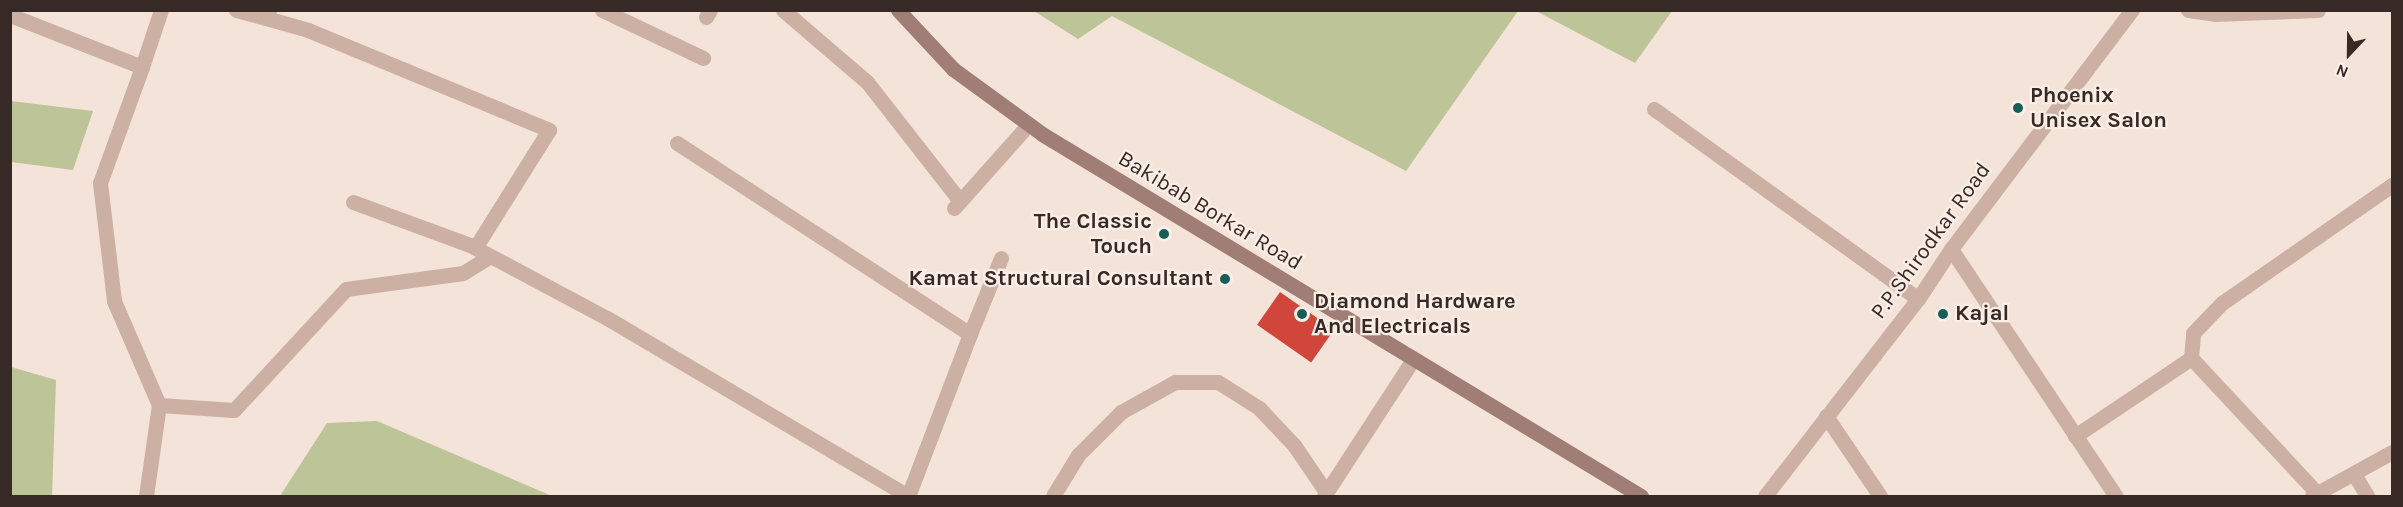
<!DOCTYPE html>
<html>
<head>
<meta charset="utf-8">
<style>
  body { margin:0 }
  #map { position:relative; width:2403px; height:507px; overflow:hidden; background:#f4e3d9; font-family:Karla,sans-serif }
  div>[style] { position:absolute }
  .green>* { inset:0; background:#bcc498 }
  .building>* { inset:0; background:#d0463b; transform-origin:0 0 }
  .street>* { height:15px; margin:-7.5px; padding:0 7.5px; transform-origin:7.5px; border-radius:7.5px; background:#cdb0a4 }
  .secondary>* { height:15px; margin:-7.5px; padding:0 7.5px; transform-origin:7.5px; border-radius:7.5px; background:#a17e75 }
  .dots>* { width:16px; height:16px; translate:-50% -50%; box-sizing:border-box; border:3px solid #fbeee6; border-radius:50% }
  span { translate:-50% -50%; white-space:nowrap; text-align:center; line-height:1.15; -webkit-text-stroke:4.5px #fbeee6; paint-order:stroke }
  .poi-label { font-size:22px; color:#372926; font-weight:700 }
  .left { translate:0 -50%; text-align:left }
  .right { translate:-100% -50%; text-align:right }
  .street-label { font-size:22px; color:#372926 }
  .frame { position:absolute; inset:0; border:12px solid #372926; pointer-events:none }
  .north { position:absolute; left:2319px; top:24px; width:60px; height:60px; -webkit-text-stroke:4px #fbeee6; paint-order:stroke; rotate:202deg; font-size:16px; font-weight:700; line-height:24px; text-align:center; color:#372926 }
  .north::after { content:''; display:block; margin:auto; width:21px; height:27px; background:#372926; clip-path:polygon(50% 0,100% 100%,50% 72%,0 100%) }
</style>
</head>
<body>
<div id="map">
  <div class="green">
    <i style="clip-path:polygon(1034px 11px,1518px 11px,1406px 171px,1112px 16px,1078px 39px)"></i>
    <i style="clip-path:polygon(1536px 11px,1672px 10px,1672px 11px,1635px 63px)"></i>
    <i style="clip-path:polygon(11px 101px,93px 111px,73px 170px,11px 162px)"></i>
    <i style="clip-path:polygon(11px 367px,56px 380px,52px 496px,11px 496px)"></i>
    <i style="clip-path:polygon(377px 421px,552px 496px,280px 496px,327px 423px)"></i>
  </div>
  <div class="building">
    <i style="left:1280px;top:292px;width:66px;height:40px;rotate:35deg"></i>
  </div>
  <div class="street">
    <i style="left:236px;top:10px;width:31px;rotate:15deg"></i>
    <i style="left:266px;top:18px;width:8px;rotate:-67deg"></i>
    <i style="left:602px;top:10px;width:112px;rotate:25.4deg"></i>
    <i style="left:783px;top:10px;width:111px;rotate:40.6deg"></i>
    <i style="left:867px;top:82px;width:151px;rotate:52deg"></i>
    <i style="left:2188px;top:10px;width:27px;rotate:8deg"></i>
    <i style="left:2215px;top:14px;width:103px;rotate:-2.2deg"></i>
    <i style="left:10px;top:15px;width:142px;rotate:21.5deg"></i>
    <i style="left:142px;top:67px;width:60px;rotate:-71.6deg"></i>
    <i style="left:706px;top:17px;width:8px;rotate:-60deg"></i>
    <i style="left:266px;top:18px;width:44px;rotate:15.9deg"></i>
    <i style="left:308px;top:30px;width:261px;rotate:22.5deg"></i>
    <i style="left:549px;top:130px;width:139px;rotate:122.1deg"></i>
    <i style="left:142px;top:67px;width:123px;rotate:109.9deg"></i>
    <i style="left:100px;top:183px;width:119px;rotate:83.2deg"></i>
    <i style="left:114px;top:301px;width:113px;rotate:66.6deg"></i>
    <i style="left:159px;top:405px;width:75px;rotate:3.8deg"></i>
    <i style="left:234px;top:410px;width:165px;rotate:-47.2deg"></i>
    <i style="left:346px;top:289px;width:118px;rotate:-7.8deg"></i>
    <i style="left:463px;top:273px;width:32px;rotate:-32deg"></i>
    <i style="left:1654px;top:109px;width:325px;rotate:35.7deg"></i>
    <i style="left:677px;top:143px;width:350px;rotate:33.1deg"></i>
    <i style="left:970px;top:334px;width:173px;rotate:110.9deg"></i>
    <i style="left:353px;top:202px;width:125px;rotate:20.2deg"></i>
    <i style="left:470px;top:245px;width:155px;rotate:28.1deg"></i>
    <i style="left:607px;top:318px;width:350px;rotate:30.6deg"></i>
    <i style="left:954px;top:208px;width:111px;rotate:-48.3deg"></i>
    <i style="left:1951px;top:249px;width:297px;rotate:56.3deg"></i>
    <i style="left:970px;top:334px;width:82px;rotate:-67.8deg"></i>
    <i style="left:1826px;top:416px;width:97px;rotate:56deg"></i>
    <i style="left:2075px;top:436px;width:140px;rotate:-33.9deg"></i>
    <i style="left:2354px;top:474px;width:26px;rotate:59deg"></i>
    <i style="left:2317px;top:493px;width:185px;rotate:-133deg"></i>
    <i style="left:2191px;top:358px;width:25px;rotate:-85deg"></i>
    <i style="left:2193px;top:333px;width:42px;rotate:-46deg"></i>
    <i style="left:2222px;top:303px;width:207px;rotate:-34.8deg"></i>
    <i style="left:146px;top:496px;width:92px;rotate:-81.9deg"></i>
    <i style="left:1053px;top:496px;width:48px;rotate:-58.6deg"></i>
    <i style="left:1078px;top:455px;width:61px;rotate:-45deg"></i>
    <i style="left:1121px;top:412px;width:62px;rotate:-29.1deg"></i>
    <i style="left:1175px;top:382px;width:43px"></i>
    <i style="left:1218px;top:382px;width:49px;rotate:32.4deg"></i>
    <i style="left:1259px;top:408px;width:51px;rotate:46.6deg"></i>
    <i style="left:1294px;top:445px;width:57px;rotate:55.8deg"></i>
    <i style="left:1324px;top:496px;width:161px;rotate:-56.9deg"></i>
    <i style="left:1765px;top:496px;width:249px;rotate:-52.2deg"></i>
    <i style="left:1918px;top:299px;width:60px;rotate:-56.6deg"></i>
    <i style="left:1951px;top:249px;width:300px;rotate:-52.9deg"></i>
    <i style="left:2312px;top:496px;width:91px;rotate:-28.8deg"></i>
  </div>
  <div class="secondary">
    <i style="left:898px;top:10px;width:81px;rotate:47deg"></i>
    <i style="left:953px;top:69px;width:110px;rotate:36.1deg"></i>
    <i style="left:1042px;top:134px;width:700px;rotate:31.15deg"></i>
  </div>
  <div class="dots">
    <i style="left:2018px;top:108px;background:#185d56"></i>
    <i style="left:1164px;top:234px;background:#185d56"></i>
    <i style="left:1225px;top:279px;background:#185d56"></i>
    <i style="left:1302px;top:314px;background:#185d56"></i>
    <i style="left:1943px;top:314px;background:#185d56"></i>
  </div>
  <div class="poi-label">
    <span class="left" style="left:2030px;top:108px">Phoenix<br>Unisex Salon</span>
    <span class="right" style="left:1152px;top:234px">The Classic<br>Touch</span>
    <span class="right" style="left:1213px;top:279px">Kamat Structural Consultant</span>
    <span class="left" style="left:1314px;top:314px">Diamond Hardware<br>And Electricals</span>
    <span class="left" style="left:1955px;top:314px">Kajal</span>
  </div>
  <div class="street-label">
    <span style="left:1210px;top:211px;rotate:31deg">Bakibab Borkar Road</span>
    <span style="left:1931px;top:241px;rotate:-54deg">P.P.Shirodkar Road</span>
  </div>
  <div class="frame"></div>
  <div class="north">N</div>
</div>
</body>
</html>
